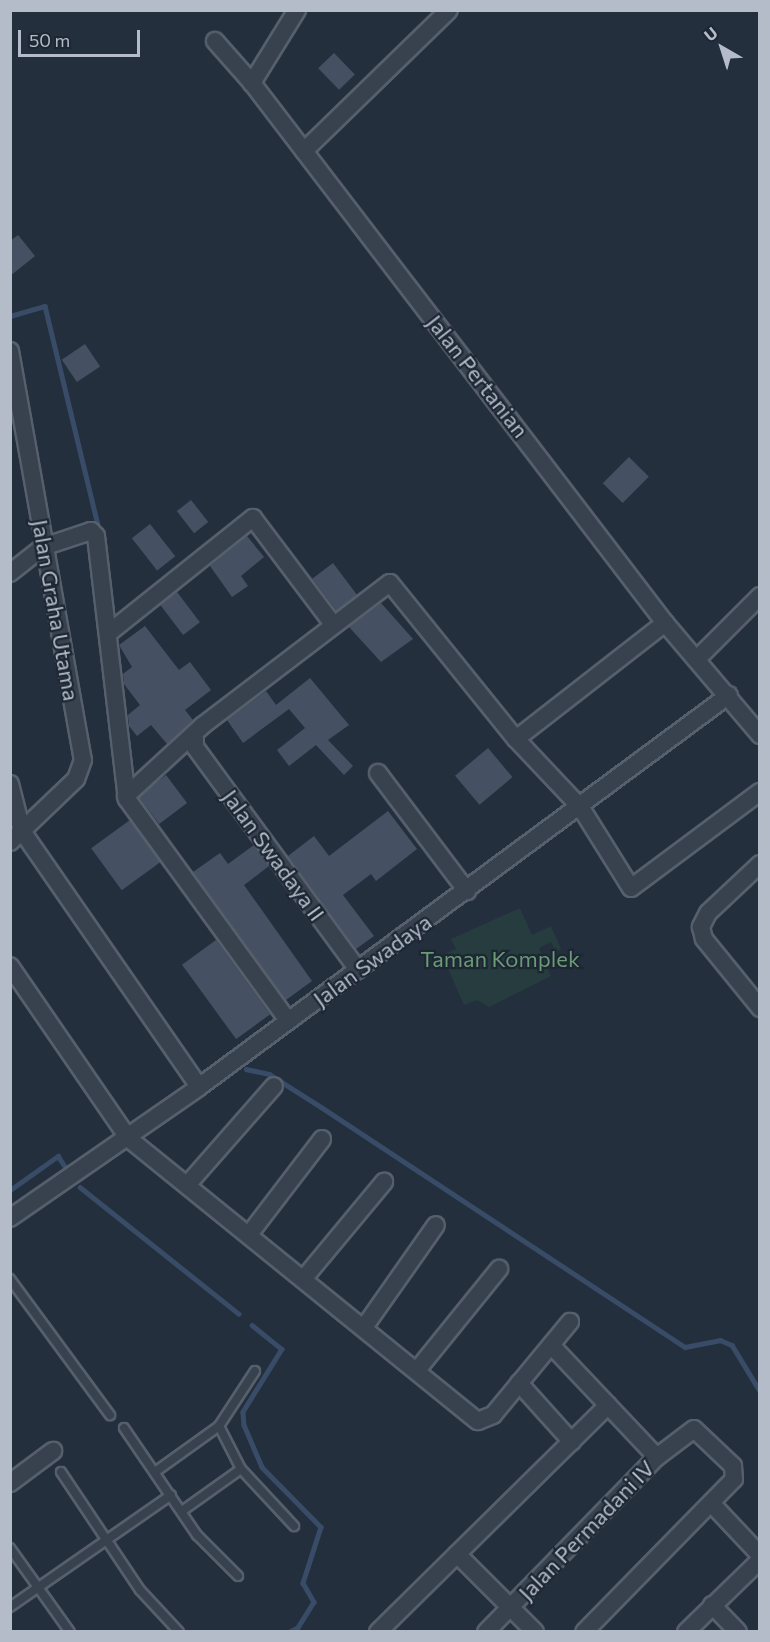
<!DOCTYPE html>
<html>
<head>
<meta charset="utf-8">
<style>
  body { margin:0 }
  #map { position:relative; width:770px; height:1642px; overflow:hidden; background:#242f3e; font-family:Commissioner,sans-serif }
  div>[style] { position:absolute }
  .green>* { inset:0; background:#263c3f }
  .stream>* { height:4.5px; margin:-2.25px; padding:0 2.25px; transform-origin:2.25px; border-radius:2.25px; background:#394c67 }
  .building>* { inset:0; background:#455162; transform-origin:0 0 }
  .roads { filter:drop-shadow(2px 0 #565f6c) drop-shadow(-2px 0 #565f6c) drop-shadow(0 2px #565f6c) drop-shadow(0 -2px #565f6c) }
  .service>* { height:8px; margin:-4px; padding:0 4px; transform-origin:4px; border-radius:4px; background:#38414e }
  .minor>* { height:16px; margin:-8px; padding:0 8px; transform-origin:8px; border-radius:8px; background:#38414e }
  span { translate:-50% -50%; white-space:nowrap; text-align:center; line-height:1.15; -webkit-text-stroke:4.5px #1d2633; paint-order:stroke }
  .street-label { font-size:22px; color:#b4bcc9 }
  .park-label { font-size:22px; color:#6b9a76 }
  .frame { position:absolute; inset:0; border:12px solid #b4bcc9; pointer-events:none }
  .north { position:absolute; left:692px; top:18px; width:60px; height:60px; -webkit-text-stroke:4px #1d2633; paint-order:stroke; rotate:321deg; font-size:16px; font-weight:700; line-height:24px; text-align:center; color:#b4bcc9 }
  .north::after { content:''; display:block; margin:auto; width:21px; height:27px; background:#b4bcc9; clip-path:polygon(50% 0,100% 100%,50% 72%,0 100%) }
  .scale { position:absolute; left:18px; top:30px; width:122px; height:27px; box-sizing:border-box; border:3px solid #b4bcc9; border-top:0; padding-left:8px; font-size:18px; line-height:21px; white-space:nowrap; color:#b4bcc9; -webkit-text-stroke:4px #1d2633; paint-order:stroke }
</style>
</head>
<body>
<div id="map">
  <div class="green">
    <i style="clip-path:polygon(520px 908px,532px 935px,551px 926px,561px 949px,556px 952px,551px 942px,539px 948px,551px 976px,489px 1007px,477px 1000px,464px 1005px,442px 955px,456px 949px,451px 939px)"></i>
  </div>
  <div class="stream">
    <i style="left:10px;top:316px;width:36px;rotate:-16deg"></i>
    <i style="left:45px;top:306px;width:230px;rotate:76.4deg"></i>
    <i style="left:246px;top:1069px;width:24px;rotate:12deg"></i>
    <i style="left:269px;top:1074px;width:62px;rotate:32.4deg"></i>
    <i style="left:321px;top:1107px;width:436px;rotate:33.4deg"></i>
    <i style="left:685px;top:1347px;width:36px;rotate:-11deg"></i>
    <i style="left:720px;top:1340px;width:13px;rotate:23deg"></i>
    <i style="left:732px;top:1345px;width:54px;rotate:58.7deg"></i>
    <i style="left:80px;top:1187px;width:203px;rotate:38.6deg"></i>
    <i style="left:10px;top:1190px;width:59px;rotate:-35.3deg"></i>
    <i style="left:58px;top:1156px;width:11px;rotate:56deg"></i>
    <i style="left:252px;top:1325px;width:38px;rotate:39deg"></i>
    <i style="left:282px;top:1349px;width:74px;rotate:121.8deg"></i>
    <i style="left:243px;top:1412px;width:13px;rotate:86deg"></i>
    <i style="left:244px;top:1425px;width:46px;rotate:66.8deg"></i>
    <i style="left:262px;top:1467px;width:84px;rotate:45.5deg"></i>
    <i style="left:321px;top:1527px;width:59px;rotate:107.8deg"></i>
    <i style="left:303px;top:1583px;width:22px;rotate:60deg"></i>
    <i style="left:314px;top:1602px;width:31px;rotate:122deg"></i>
    <i style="left:298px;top:1628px;width:9px;rotate:153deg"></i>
  </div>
  <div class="building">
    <i style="left:334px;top:53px;width:30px;height:22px;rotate:46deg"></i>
    <i style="clip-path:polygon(18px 235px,35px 256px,10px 276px,10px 241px)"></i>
    <i style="left:85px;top:344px;width:27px;height:28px;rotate:56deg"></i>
    <i style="left:629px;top:457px;width:28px;height:37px;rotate:45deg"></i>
    <i style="left:191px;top:500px;width:28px;height:18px;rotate:52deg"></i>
    <i style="left:150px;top:524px;width:41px;height:23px;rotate:52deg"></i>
    <i style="clip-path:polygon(247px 536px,264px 557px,241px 576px,248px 586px,232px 597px,210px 566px)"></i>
    <i style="left:333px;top:563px;width:40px;height:26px;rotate:53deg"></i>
    <i style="left:177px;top:592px;width:38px;height:21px;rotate:53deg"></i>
    <i style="clip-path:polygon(381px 603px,413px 639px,381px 662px,349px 627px)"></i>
    <i style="clip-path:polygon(145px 626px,179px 670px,190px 662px,211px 690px,185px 710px,193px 720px,167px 744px,151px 725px,137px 736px,129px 726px,128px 715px,140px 705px,124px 684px,123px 674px,132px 667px,119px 645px)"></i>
    <i style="clip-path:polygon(310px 678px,349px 725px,328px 740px,353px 766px,344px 775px,316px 745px,289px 766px,277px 750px,305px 728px,289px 709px,243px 743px,227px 720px,266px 691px,276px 705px)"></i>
    <i style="left:488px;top:748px;width:38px;height:43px;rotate:50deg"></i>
    <i style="left:166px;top:775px;width:35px;height:35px;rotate:53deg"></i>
    <i style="clip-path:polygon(388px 811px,417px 849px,376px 881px,371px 874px,343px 895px,374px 936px,356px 949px,288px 856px,314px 836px,329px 856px)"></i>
    <i style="left:130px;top:820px;width:52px;height:48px;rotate:54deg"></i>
    <i style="clip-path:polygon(254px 845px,269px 866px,244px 885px,312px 981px,286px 1000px,193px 872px,220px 853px,228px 864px)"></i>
    <i style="left:216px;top:940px;width:92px;height:42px;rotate:54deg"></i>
  </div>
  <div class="roads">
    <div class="service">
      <i style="left:10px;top:1279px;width:169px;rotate:53.7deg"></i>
      <i style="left:255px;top:1371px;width:66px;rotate:123.2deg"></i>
      <i style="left:219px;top:1426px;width:48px;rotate:62.9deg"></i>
      <i style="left:241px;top:1469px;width:78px;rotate:47.1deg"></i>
      <i style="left:124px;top:1428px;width:130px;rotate:55.7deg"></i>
      <i style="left:197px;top:1535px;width:58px;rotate:45deg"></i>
      <i style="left:61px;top:1472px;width:142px;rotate:56.2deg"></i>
      <i style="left:140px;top:1590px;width:57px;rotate:47.1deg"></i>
      <i style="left:155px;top:1472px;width:79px;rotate:-35.7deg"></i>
      <i style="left:182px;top:1511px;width:72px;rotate:-35.4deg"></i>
      <i style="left:10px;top:1548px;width:103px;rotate:54.5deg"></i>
      <i style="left:10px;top:1607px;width:196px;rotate:-34.8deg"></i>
    </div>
    <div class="minor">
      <i style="left:297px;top:10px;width:86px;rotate:121.7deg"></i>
      <i style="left:252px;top:83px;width:680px;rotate:52.59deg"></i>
      <i style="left:665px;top:623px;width:147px;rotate:49.7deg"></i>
      <i style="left:215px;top:41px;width:56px;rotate:48.6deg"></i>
      <i style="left:304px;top:151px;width:202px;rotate:-44.2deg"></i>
      <i style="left:10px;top:351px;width:415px;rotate:79.9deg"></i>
      <i style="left:83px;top:760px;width:20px;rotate:110deg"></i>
      <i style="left:76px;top:779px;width:91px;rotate:136.3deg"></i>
      <i style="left:10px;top:573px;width:42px;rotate:-38.2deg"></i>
      <i style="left:43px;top:547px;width:51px;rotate:-18.4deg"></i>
      <i style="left:91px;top:531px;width:7px;rotate:45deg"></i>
      <i style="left:96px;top:536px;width:265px;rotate:83.3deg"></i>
      <i style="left:127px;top:799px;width:274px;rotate:54deg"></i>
      <i style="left:110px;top:632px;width:183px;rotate:-38.6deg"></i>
      <i style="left:253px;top:518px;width:133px;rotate:53deg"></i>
      <i style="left:697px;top:659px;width:89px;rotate:-45deg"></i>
      <i style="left:195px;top:738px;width:9px;rotate:90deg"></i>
      <i style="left:195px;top:747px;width:276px;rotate:53.8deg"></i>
      <i style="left:516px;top:739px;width:189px;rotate:-37.9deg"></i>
      <i style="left:378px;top:773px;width:148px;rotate:53deg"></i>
      <i style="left:10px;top:784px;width:49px;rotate:75.7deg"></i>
      <i style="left:22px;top:831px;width:311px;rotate:55.3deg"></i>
      <i style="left:126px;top:796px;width:103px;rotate:-42.6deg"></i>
      <i style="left:202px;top:726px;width:236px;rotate:-37.3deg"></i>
      <i style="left:390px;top:583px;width:201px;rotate:51.1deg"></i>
      <i style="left:516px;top:739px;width:95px;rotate:46.7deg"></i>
      <i style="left:581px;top:808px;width:94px;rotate:58deg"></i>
      <i style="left:631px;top:888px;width:161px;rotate:-36.7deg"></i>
      <i style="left:760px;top:864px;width:71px;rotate:136.7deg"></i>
      <i style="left:708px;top:913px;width:16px;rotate:117deg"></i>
      <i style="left:701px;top:927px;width:12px;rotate:76deg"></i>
      <i style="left:704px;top:939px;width:89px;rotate:50.9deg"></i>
      <i style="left:10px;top:966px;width:209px;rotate:55.5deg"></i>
      <i style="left:128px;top:1138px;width:450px;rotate:39deg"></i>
      <i style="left:478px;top:1421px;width:16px;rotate:-22deg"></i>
      <i style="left:493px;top:1415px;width:121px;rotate:-50.4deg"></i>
      <i style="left:188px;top:1184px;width:130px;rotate:-48.7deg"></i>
      <i style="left:10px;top:1218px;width:230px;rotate:-34.7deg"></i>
      <i style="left:199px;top:1087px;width:659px;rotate:-36.49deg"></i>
      <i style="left:251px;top:1232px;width:117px;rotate:-52.6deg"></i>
      <i style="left:305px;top:1277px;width:124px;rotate:-50.3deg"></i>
      <i style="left:365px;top:1326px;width:123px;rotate:-54.9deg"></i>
      <i style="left:551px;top:1345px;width:154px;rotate:46.6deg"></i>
      <i style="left:418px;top:1369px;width:129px;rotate:-51deg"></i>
      <i style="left:519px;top:1383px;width:79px;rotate:48.1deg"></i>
      <i style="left:10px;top:1483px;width:54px;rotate:-36.7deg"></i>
      <i style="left:711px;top:1503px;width:71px;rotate:46.7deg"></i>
      <i style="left:457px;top:1554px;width:110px;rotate:45deg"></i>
      <i style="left:712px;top:1605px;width:37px;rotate:46deg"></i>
      <i style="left:378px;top:1632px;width:323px;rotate:-44.6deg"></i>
      <i style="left:486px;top:1632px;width:245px;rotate:-45.7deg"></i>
      <i style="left:657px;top:1457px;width:46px;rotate:-37.1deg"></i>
      <i style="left:694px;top:1429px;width:54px;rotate:43.5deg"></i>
      <i style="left:733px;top:1466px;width:13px;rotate:86deg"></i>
      <i style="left:734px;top:1479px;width:214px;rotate:134.4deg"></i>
      <i style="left:686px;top:1632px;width:103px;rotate:-44.2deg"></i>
    </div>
  </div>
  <div class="street-label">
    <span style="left:478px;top:376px;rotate:52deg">Jalan Pertanian</span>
    <span style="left:56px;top:610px;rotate:80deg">Jalan Graha Utama</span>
    <span style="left:274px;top:855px;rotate:54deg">Jalan Swadaya II</span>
    <span style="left:372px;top:960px;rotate:-36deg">Jalan Swadaya</span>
    <span style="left:586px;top:1530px;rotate:-46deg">Jalan Permadani IV</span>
  </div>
  <div class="park-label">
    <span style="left:500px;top:959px">Taman Komplek</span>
  </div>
  <div class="frame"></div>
  <div class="north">U</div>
  <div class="scale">50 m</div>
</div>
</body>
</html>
